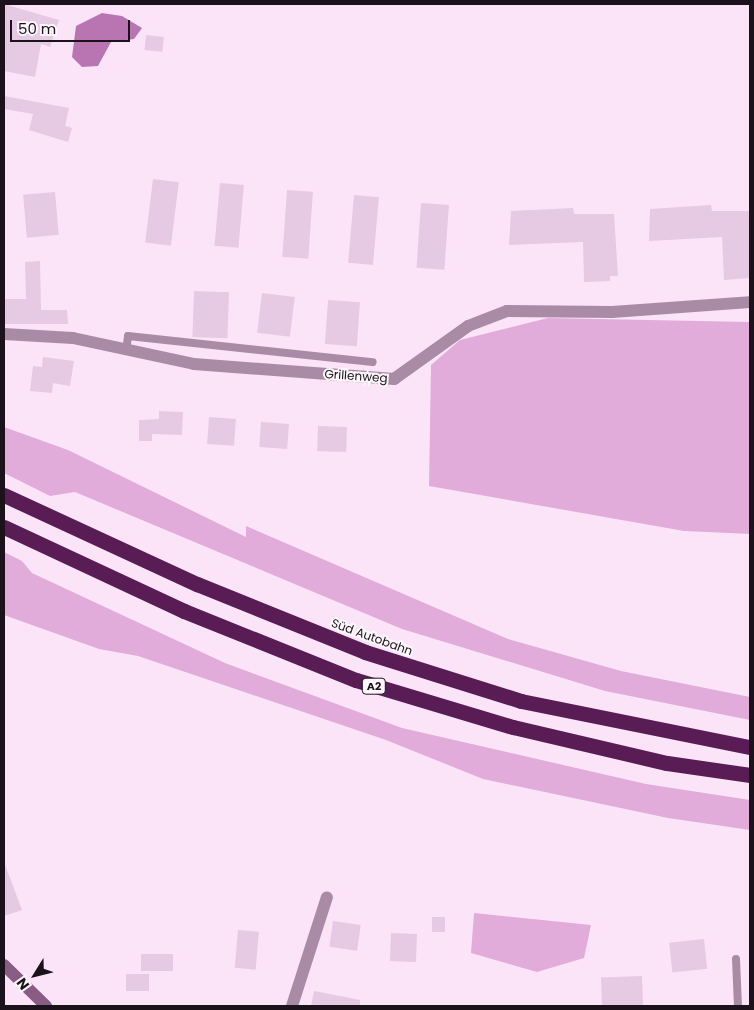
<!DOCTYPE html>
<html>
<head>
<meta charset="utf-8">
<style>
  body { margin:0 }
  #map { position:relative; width:754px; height:1010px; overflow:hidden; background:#fce4f8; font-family:Poppins,sans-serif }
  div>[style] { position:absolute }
  .green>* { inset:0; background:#e1acda }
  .water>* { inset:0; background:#b975b1 }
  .building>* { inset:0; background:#e6c9e2; transform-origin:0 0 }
  .lane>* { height:8px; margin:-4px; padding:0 4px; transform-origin:4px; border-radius:4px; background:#aa8ba6 }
  .street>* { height:12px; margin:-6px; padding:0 6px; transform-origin:6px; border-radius:6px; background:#aa8ba6 }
  .secondary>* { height:12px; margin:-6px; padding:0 6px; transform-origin:6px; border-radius:6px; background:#895d83 }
  .highway>* { height:15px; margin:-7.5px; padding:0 7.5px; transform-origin:7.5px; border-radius:7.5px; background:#5a1c55 }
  span { translate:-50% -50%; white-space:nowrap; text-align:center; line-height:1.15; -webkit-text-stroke:4px #fef8fd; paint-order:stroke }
  .shield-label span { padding:1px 4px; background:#fef8fd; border:1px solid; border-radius:4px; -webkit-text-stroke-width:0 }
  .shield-label { font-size:11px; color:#1c121b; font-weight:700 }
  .street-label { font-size:12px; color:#1c121b }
  .frame { position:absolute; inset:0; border:5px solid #1c121b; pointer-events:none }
  .north { position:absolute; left:10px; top:950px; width:50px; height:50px; -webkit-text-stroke:4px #fef8fd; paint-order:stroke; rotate:234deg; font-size:14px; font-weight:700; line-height:20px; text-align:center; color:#1c121b }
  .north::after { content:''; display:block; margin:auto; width:18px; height:22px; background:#1c121b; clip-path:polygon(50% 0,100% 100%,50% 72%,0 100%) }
  .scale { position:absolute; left:10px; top:20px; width:120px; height:22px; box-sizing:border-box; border:2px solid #1c121b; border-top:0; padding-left:6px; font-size:15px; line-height:18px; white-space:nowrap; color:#1c121b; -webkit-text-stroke:4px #fef8fd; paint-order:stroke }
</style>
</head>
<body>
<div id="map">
  <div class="green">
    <i style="clip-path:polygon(548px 318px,750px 322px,750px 534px,684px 531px,429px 486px,431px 365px,460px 340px)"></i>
    <i style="clip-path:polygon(4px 427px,68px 450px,246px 537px,246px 526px,508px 639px,621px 671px,750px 697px,750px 720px,605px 691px,402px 629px,75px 492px,50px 496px,4px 473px)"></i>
    <i style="clip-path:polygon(4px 552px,22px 561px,32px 573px,225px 663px,402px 728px,646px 784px,750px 800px,750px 830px,668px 818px,483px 779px,386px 740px,138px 656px,99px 649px,4px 615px)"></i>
    <i style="clip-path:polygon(474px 913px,591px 925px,584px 958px,537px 972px,471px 953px)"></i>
  </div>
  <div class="water">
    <i style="clip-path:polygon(102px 13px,122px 16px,142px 28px,134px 39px,111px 42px,98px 66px,82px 67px,72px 57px,76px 26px)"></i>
  </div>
  <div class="building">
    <i style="clip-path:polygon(4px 4px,59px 20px,50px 47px,41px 44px,35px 77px,4px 71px)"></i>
    <i style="left:146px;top:35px;width:18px;height:15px;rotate:6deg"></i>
    <i style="clip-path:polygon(4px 96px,69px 108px,65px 126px,72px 128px,68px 142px,29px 130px,33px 114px,4px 109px)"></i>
    <i style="left:153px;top:179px;width:26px;height:64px;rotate:7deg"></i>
    <i style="left:220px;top:183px;width:24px;height:63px;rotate:5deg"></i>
    <i style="left:287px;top:190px;width:26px;height:67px;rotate:4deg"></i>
    <i style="left:55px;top:192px;width:43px;height:32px;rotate:85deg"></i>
    <i style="left:354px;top:195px;width:25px;height:68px;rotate:5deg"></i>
    <i style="left:421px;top:203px;width:28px;height:65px;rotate:4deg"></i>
    <i style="clip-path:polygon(711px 205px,712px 211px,750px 211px,750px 278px,724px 280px,722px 237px,649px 241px,650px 209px)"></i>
    <i style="clip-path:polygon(573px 208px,574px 214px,614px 214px,618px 276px,610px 276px,610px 281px,584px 282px,583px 242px,509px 245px,511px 211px)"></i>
    <i style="clip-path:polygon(40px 261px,41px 310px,67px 310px,68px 324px,4px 324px,4px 299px,26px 299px,25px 262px)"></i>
    <i style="left:194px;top:291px;width:35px;height:46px;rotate:2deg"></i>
    <i style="left:262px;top:293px;width:33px;height:40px;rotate:7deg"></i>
    <i style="left:328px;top:300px;width:32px;height:44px;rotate:4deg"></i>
    <i style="clip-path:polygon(43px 357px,74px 361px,70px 386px,53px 383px,52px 393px,30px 391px,33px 366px,42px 367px)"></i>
    <i style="clip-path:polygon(159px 411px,183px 412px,182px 435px,152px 434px,152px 441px,139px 441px,139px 420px,159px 419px)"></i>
    <i style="left:209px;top:417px;width:27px;height:27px;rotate:4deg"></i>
    <i style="left:261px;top:422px;width:28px;height:25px;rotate:4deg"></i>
    <i style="left:318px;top:426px;width:29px;height:25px;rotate:2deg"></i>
    <i style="clip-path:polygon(4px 862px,22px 910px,4px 916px)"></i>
    <i style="left:432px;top:917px;width:13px;height:15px"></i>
    <i style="left:333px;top:921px;width:28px;height:26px;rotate:8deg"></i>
    <i style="left:238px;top:930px;width:21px;height:38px;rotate:5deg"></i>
    <i style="left:391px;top:933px;width:26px;height:28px;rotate:2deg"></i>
    <i style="left:704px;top:939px;width:30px;height:35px;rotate:84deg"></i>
    <i style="left:141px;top:954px;width:32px;height:17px"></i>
    <i style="left:126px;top:974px;width:23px;height:17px"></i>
    <i style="left:642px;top:976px;width:30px;height:41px;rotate:88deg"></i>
    <i style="clip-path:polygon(314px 991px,360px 1000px,360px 1006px,311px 1006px)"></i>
  </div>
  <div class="lane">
    <i style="left:126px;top:351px;width:15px;rotate:-82deg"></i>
    <i style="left:128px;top:336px;width:246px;rotate:6.1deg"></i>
    <i style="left:736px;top:959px;width:47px;rotate:87.6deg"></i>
  </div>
  <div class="street">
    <i style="left:4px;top:334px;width:69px;rotate:3.3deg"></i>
    <i style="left:73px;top:338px;width:124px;rotate:12.1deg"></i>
    <i style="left:194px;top:364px;width:201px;rotate:4.3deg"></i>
    <i style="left:394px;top:379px;width:91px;rotate:-35.6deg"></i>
    <i style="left:468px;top:326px;width:42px;rotate:-21deg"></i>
    <i style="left:507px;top:311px;width:105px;rotate:0.5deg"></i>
    <i style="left:612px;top:312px;width:138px;rotate:-4.1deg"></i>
    <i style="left:292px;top:1006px;width:114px;rotate:-72.2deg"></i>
  </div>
  <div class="secondary">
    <i style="left:4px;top:965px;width:59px;rotate:44.3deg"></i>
  </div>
  <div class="highway">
    <i style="left:4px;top:495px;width:213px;rotate:24.8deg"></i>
    <i style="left:197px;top:584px;width:181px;rotate:22deg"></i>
    <i style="left:365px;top:652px;width:164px;rotate:17.4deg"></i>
    <i style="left:521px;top:701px;width:234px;rotate:11.4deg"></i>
    <i style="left:4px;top:527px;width:199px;rotate:25deg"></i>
    <i style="left:184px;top:611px;width:185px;rotate:21.9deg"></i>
    <i style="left:356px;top:680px;width:164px;rotate:16.7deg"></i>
    <i style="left:513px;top:727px;width:158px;rotate:13.2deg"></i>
    <i style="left:667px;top:763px;width:84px;rotate:8.2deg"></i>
  </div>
  <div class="shield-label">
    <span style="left:374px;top:686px">A2</span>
  </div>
  <div class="street-label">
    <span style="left:356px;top:376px;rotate:4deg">Grillenweg</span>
    <span style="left:372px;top:637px;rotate:20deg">Süd Autobahn</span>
  </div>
  <div class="frame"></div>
  <div class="north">N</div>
  <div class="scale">50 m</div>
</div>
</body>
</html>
